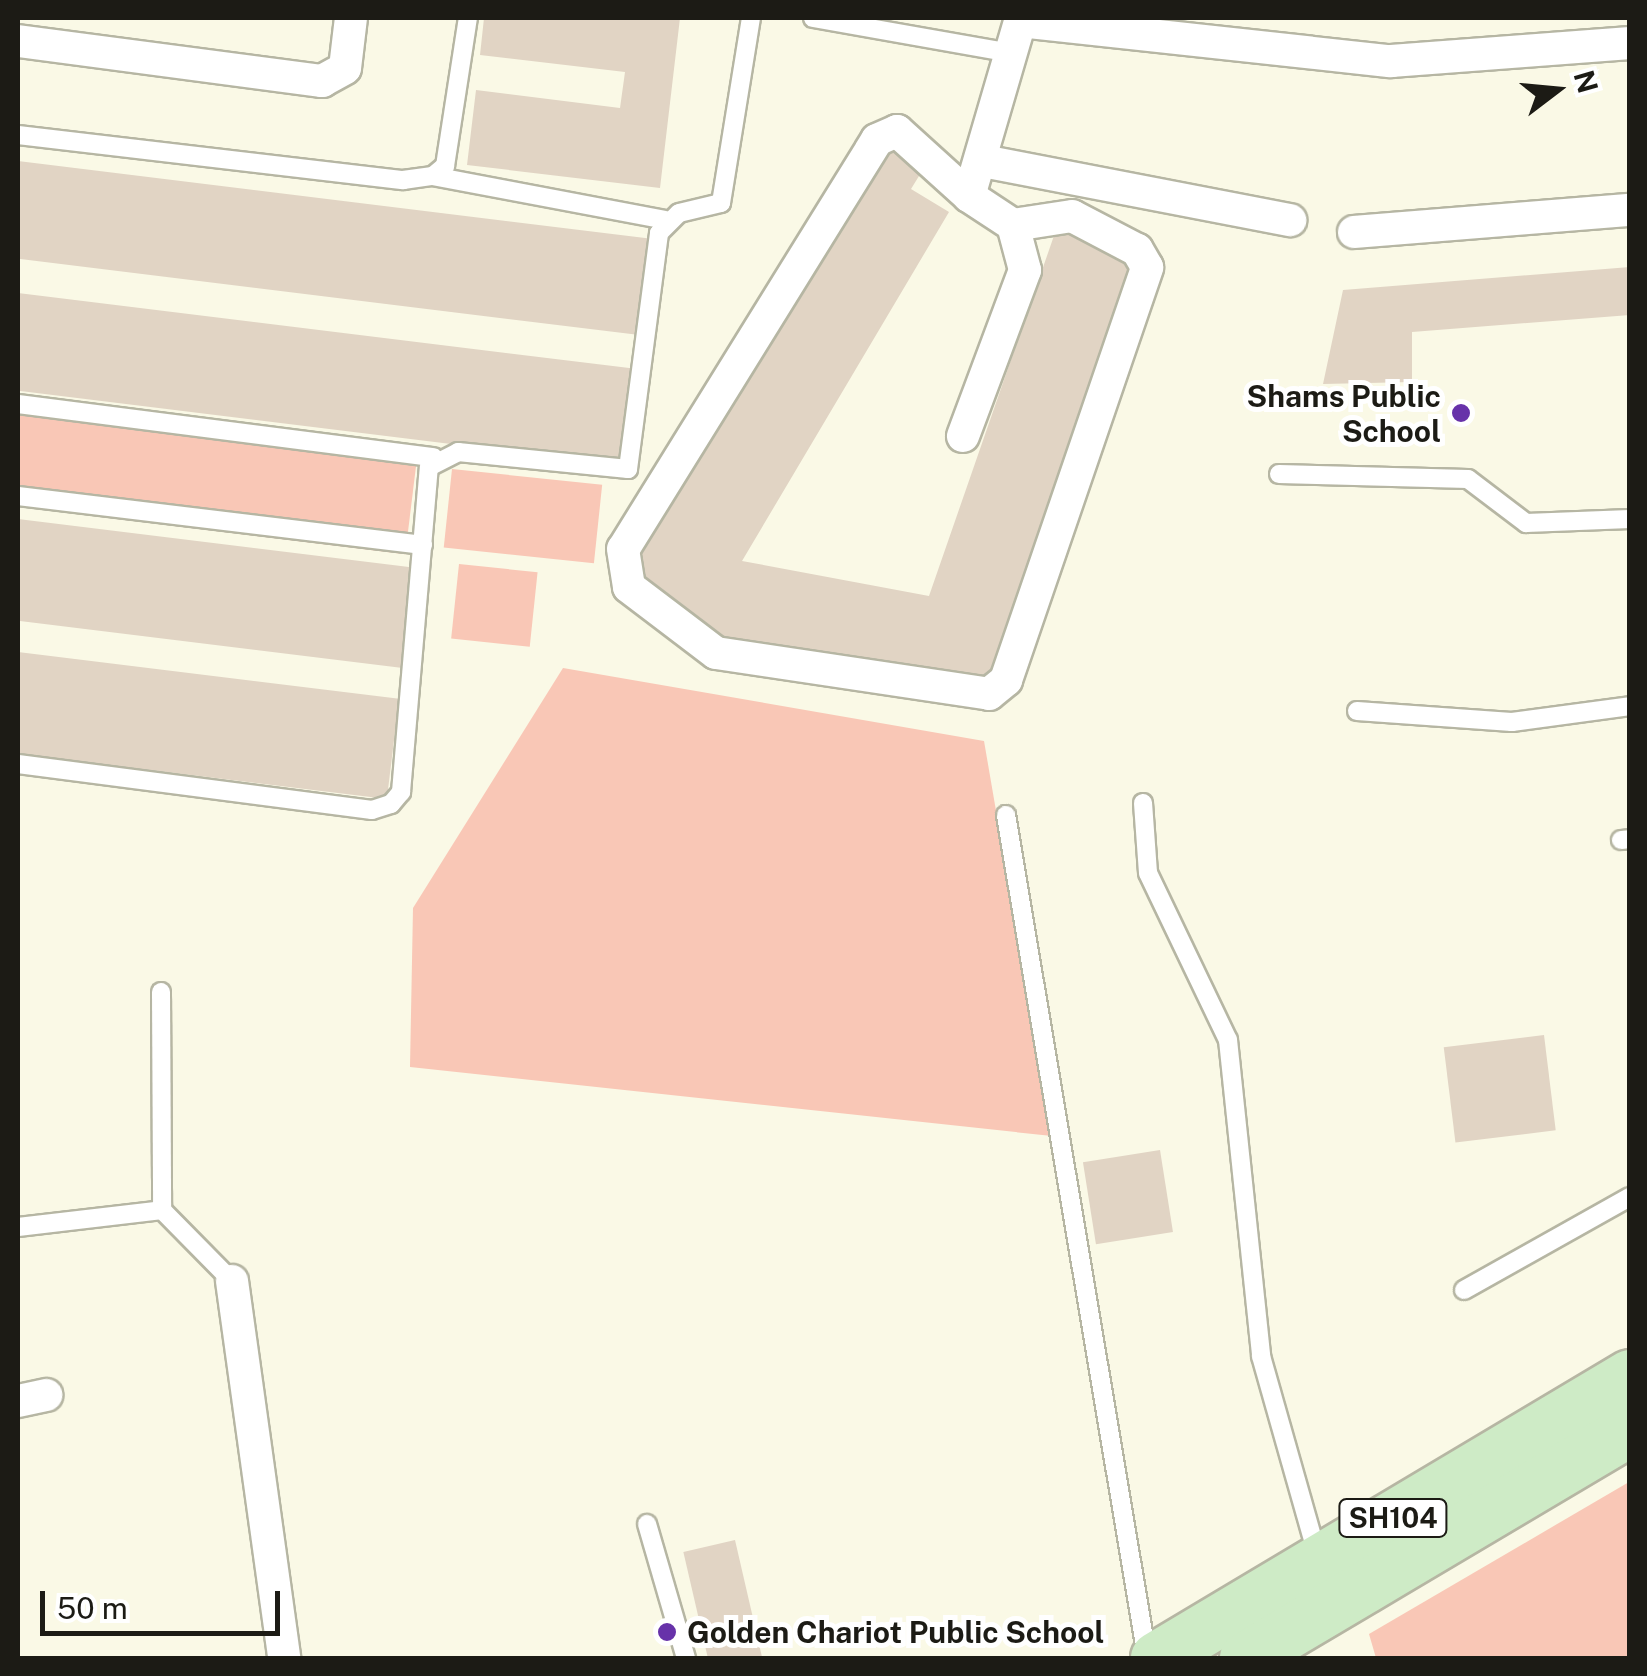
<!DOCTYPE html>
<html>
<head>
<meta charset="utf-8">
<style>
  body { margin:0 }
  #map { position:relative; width:1647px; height:1676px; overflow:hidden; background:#faf9e6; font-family:"Public Sans",sans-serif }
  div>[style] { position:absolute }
  .green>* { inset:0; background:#f9c7b6; transform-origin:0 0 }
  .building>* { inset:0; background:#e1d4c4; transform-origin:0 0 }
  .roads { filter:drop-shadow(2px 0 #b6b6a3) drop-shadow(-2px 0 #b6b6a3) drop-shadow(0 2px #b6b6a3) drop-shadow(0 -2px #b6b6a3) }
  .lane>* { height:18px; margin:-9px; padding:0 9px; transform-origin:9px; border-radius:9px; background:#fff }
  .street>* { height:32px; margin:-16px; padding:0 16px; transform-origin:16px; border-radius:16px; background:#fff }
  .primary>* { height:52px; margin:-26px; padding:0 26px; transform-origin:26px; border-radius:26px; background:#ceebc6 }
  .dots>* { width:28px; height:28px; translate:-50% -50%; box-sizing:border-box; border:5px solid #fff; border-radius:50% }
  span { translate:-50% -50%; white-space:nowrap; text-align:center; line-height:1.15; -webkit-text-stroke:10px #fff; paint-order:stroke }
  .shield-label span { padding:2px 8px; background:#fff; border:2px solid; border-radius:8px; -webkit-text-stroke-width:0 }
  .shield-label { font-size:28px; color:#1c1b15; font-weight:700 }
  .poi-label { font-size:30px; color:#1c1b15; font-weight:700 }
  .right { translate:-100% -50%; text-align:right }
  .left { translate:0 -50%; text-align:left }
  .frame { position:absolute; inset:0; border:20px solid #1c1b15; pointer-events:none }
  .north { position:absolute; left:1507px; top:40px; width:100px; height:100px; -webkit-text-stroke:8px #fff; paint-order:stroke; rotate:74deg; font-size:28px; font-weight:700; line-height:40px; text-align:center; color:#1c1b15 }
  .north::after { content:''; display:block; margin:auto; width:35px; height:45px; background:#1c1b15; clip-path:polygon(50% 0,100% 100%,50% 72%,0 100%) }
  .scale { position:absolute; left:40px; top:1591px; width:240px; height:45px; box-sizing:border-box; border:5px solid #1c1b15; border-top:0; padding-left:12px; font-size:30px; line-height:35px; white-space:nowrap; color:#1c1b15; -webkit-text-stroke:8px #fff; paint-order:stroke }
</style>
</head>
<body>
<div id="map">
  <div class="green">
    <i style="left:18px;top:401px;width:403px;height:105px;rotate:7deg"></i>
    <i style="left:452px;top:469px;width:151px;height:79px;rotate:6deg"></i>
    <i style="left:459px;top:564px;width:79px;height:75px;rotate:6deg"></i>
    <i style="clip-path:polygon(563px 668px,984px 741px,1052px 1136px,410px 1067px,413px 908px)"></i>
    <i style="clip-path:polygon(1629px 1482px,1629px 1658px,1376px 1658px,1369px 1634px)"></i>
  </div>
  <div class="building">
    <i style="clip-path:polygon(484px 18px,680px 18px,660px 188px,467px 165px,476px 90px,620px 108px,625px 72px,480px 55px)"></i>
    <i style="clip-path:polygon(888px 139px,927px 163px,911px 189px,949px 212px,742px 561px,929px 596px,1057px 227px,1140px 261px,991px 683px,737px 650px,630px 573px)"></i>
    <i style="left:18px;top:161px;width:638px;height:97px;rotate:7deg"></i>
    <i style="clip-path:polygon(1630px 267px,1630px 315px,1412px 332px,1412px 382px,1323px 384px,1343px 290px)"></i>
    <i style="left:18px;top:293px;width:620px;height:97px;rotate:7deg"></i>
    <i style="left:18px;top:519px;width:400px;height:101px;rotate:7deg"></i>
    <i style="left:18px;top:652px;width:384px;height:101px;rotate:7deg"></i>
    <i style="left:1544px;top:1035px;width:96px;height:101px;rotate:83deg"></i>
    <i style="left:1160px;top:1150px;width:83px;height:78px;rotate:81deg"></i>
    <i style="left:735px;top:1540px;width:121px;height:53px;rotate:77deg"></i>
  </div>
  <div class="roads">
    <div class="lane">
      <i style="left:813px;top:18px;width:202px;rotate:10deg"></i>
      <i style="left:18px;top:135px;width:388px;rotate:6.7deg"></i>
      <i style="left:403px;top:180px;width:30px;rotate:-8deg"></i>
      <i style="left:433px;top:176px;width:16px;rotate:-40deg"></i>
      <i style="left:445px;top:166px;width:150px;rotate:-81.2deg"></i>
      <i style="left:433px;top:176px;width:236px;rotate:10.7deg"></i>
      <i style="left:18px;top:404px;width:419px;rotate:7.3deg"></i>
      <i style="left:1279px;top:474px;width:189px;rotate:1.5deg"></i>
      <i style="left:1468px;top:479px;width:73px;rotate:37.2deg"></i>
      <i style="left:1526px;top:523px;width:104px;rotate:-2.2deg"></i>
      <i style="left:18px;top:496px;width:408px;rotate:6.9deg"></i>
      <i style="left:1357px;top:711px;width:155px;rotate:4.1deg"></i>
      <i style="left:1512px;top:722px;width:119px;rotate:-7.7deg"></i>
      <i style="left:18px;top:764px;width:357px;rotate:7.4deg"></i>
      <i style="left:372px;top:810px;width:20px;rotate:-18deg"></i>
      <i style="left:391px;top:804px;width:16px;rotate:-50deg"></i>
      <i style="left:401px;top:792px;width:326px;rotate:-85.1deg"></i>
      <i style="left:429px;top:467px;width:33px;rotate:-27deg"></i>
      <i style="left:458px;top:452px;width:171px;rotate:5.7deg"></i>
      <i style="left:628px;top:469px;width:238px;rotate:-82.5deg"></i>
      <i style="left:659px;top:233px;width:28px;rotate:-45deg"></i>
      <i style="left:679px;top:213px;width:43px;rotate:-13.4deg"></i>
      <i style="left:721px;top:203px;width:187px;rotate:-80.8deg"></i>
      <i style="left:1143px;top:803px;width:70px;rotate:85.9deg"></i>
      <i style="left:1148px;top:873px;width:185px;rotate:64.4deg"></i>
      <i style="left:1228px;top:1040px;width:318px;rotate:84deg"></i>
      <i style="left:1261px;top:1356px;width:206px;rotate:74.2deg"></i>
      <i style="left:1006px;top:815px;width:854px;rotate:80.49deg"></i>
      <i style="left:1621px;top:840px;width:9px;rotate:-6deg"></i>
      <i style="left:161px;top:992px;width:218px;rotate:89.7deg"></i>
      <i style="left:162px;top:1210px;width:100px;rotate:45.4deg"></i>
      <i style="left:18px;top:1227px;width:145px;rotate:-6.7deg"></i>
      <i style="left:1464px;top:1290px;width:190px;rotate:-29.3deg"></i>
      <i style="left:647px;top:1524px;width:140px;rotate:73.8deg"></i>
    </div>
    <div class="street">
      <i style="left:1020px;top:21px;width:373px;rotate:6.2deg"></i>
      <i style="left:1391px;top:61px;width:240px;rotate:-4.3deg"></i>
      <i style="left:18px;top:41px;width:307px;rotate:7.5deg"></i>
      <i style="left:322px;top:81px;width:26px;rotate:-29deg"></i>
      <i style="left:345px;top:68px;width:50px;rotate:-83.2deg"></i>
      <i style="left:983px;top:161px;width:313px;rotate:10.9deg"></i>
      <i style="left:969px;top:196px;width:97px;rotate:-137.9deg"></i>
      <i style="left:897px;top:131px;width:22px;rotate:156deg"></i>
      <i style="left:877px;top:140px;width:481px;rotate:121.8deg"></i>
      <i style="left:623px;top:549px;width:38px;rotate:81deg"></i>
      <i style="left:629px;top:587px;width:109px;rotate:37.2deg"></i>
      <i style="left:716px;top:653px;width:276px;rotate:8.5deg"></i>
      <i style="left:989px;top:694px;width:22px;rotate:-39deg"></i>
      <i style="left:1006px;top:680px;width:436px;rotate:-71.1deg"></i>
      <i style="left:1147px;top:267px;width:20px;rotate:-120deg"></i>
      <i style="left:1137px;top:250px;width:73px;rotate:-152.4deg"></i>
      <i style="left:1072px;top:216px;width:60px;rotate:171.3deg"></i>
      <i style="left:1013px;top:225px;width:53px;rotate:-146.6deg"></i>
      <i style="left:969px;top:196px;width:185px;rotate:-73.7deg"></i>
      <i style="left:1354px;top:232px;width:277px;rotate:-4.6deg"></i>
      <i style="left:963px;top:436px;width:177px;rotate:-69.5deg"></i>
      <i style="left:1025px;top:270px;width:47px;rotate:-104.9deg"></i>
      <i style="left:232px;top:1281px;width:381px;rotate:82.1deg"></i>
      <i style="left:18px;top:1401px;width:29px;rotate:-12deg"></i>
    </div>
    <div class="primary">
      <i style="left:1157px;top:1658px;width:551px;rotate:-30.8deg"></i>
      <i style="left:1246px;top:1658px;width:447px;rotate:-30.7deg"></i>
    </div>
  </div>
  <div class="dots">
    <i style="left:1461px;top:413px;background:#6732a9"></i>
    <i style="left:667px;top:1632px;background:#6732a9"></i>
  </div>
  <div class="shield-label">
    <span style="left:1393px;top:1518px">SH104</span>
  </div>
  <div class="poi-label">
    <span class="right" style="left:1441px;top:413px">Shams Public<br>School</span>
    <span class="left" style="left:687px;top:1632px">Golden Chariot Public School</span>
  </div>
  <div class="frame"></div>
  <div class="north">N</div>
  <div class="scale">50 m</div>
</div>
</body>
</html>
